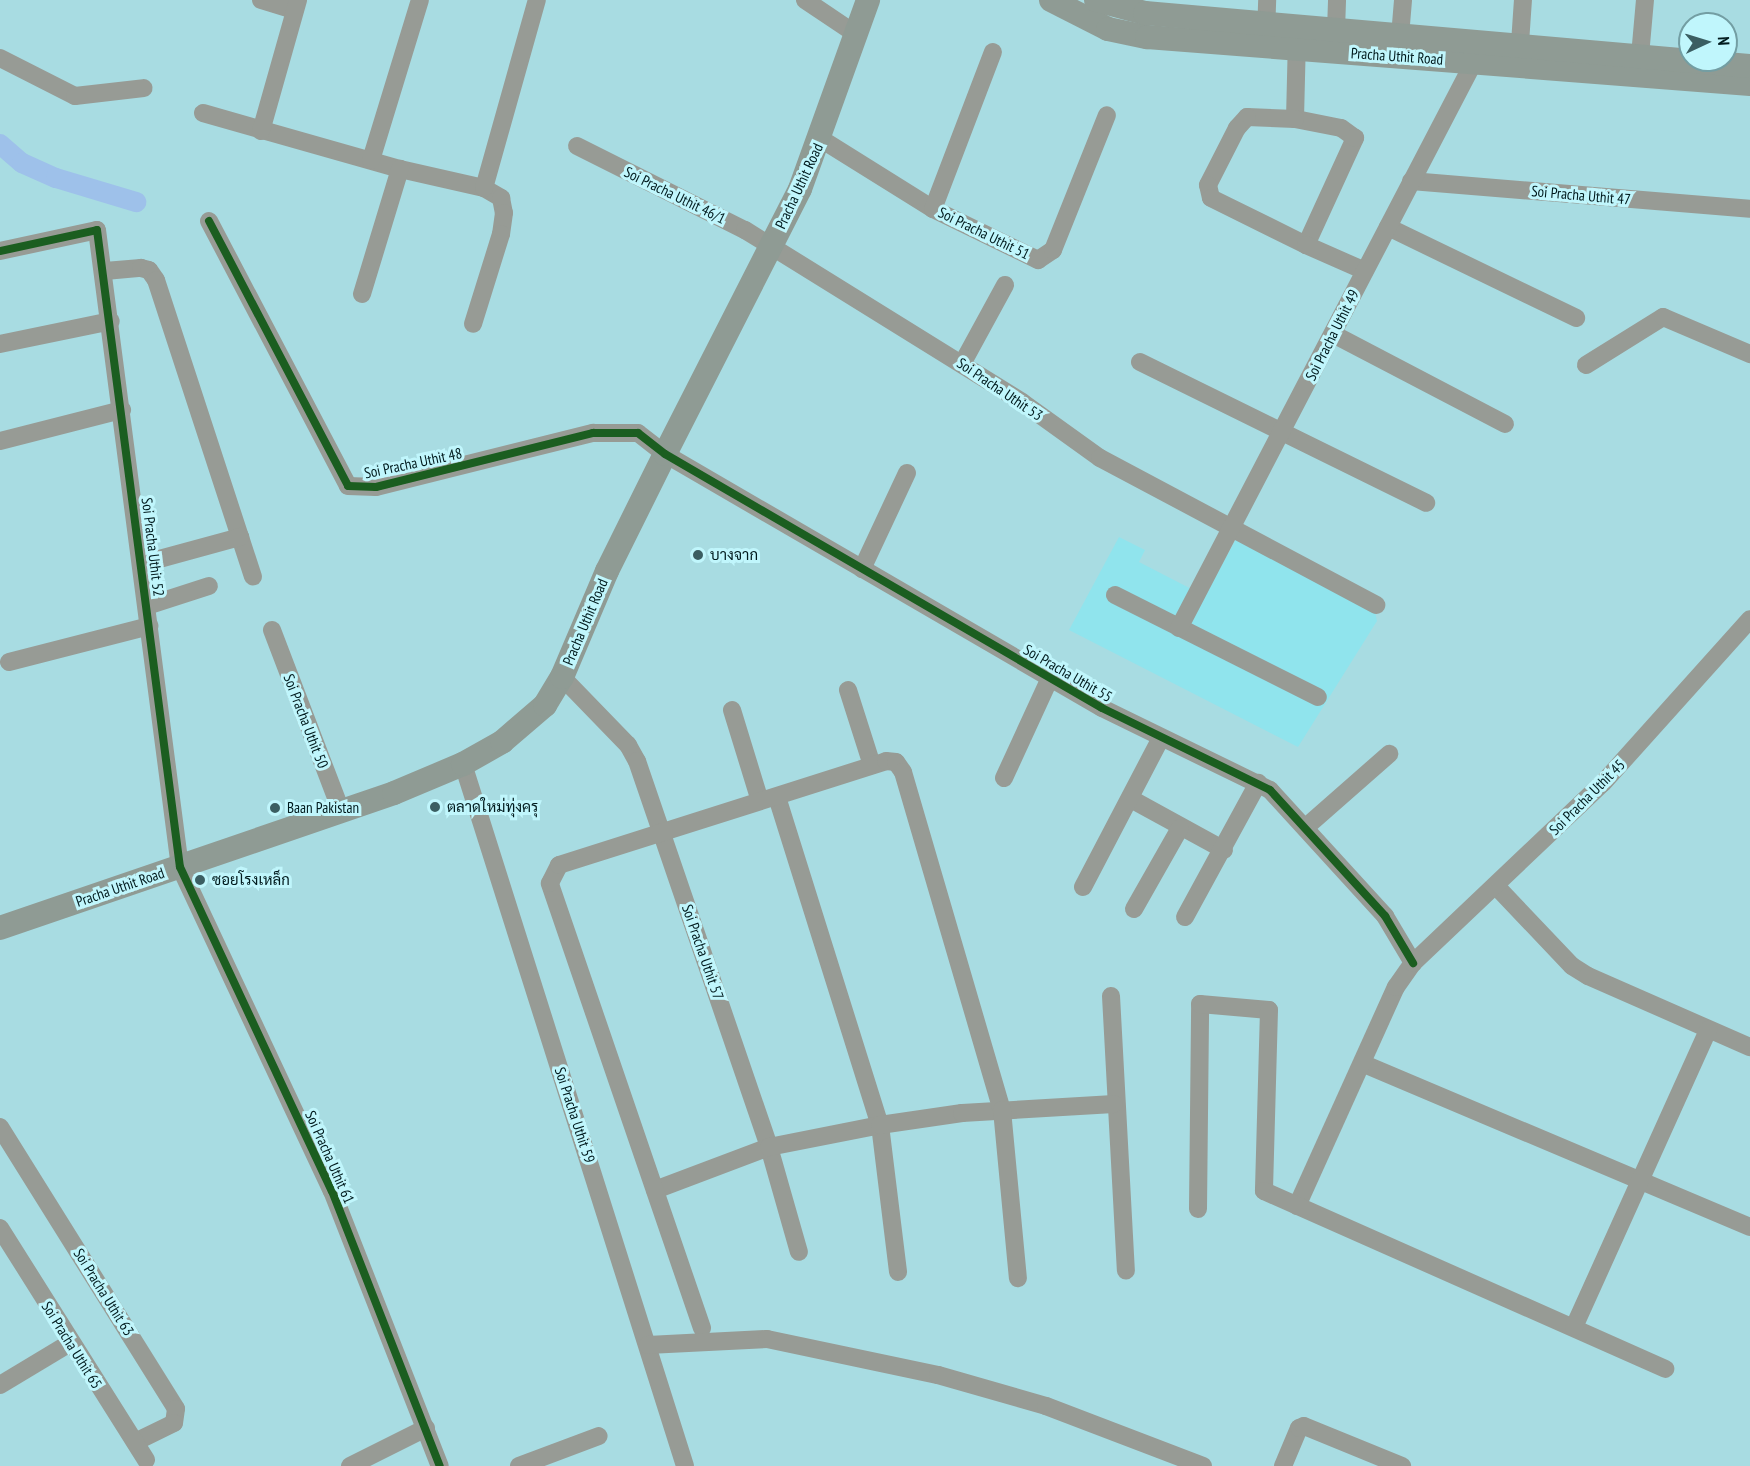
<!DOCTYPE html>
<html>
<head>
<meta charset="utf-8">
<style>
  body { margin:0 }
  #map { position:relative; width:1750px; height:1466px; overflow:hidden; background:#a8dce2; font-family:"PT Sans Narrow",Sarabun,sans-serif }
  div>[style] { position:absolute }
  .built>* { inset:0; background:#90e4ed }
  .canal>* { height:20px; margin:-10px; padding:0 10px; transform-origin:10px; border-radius:10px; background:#9ec1ea }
  .street>* { height:18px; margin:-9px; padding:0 9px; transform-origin:9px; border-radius:9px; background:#979b95 }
  .secondary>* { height:24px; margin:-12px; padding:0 12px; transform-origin:12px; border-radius:12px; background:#8f9b94 }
  .cycleway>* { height:8px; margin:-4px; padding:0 4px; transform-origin:4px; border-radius:4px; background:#1b5e20 }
  .dots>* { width:16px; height:16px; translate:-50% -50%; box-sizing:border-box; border:3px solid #c0f6fc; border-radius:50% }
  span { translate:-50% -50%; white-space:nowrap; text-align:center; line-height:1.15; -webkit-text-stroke:6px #c0f6fc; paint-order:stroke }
  .street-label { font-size:15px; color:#001a1d }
  .poi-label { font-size:15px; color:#001a1d }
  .left { translate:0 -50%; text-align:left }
  .north { position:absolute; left:1678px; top:12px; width:60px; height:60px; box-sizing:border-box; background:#c0f6fc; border:2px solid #739ea3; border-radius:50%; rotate:86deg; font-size:16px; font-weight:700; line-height:24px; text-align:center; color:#001a1d }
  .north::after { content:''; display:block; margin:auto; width:21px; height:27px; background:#3b5e62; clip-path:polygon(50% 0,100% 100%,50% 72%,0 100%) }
</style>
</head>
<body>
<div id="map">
  <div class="built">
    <i style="clip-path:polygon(1119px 537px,1145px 550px,1139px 562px,1205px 596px,1236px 539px,1375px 612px,1377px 621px,1298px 747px,1069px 630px)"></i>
  </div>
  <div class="canal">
    <i style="left:0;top:144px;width:29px;rotate:41deg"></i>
    <i style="left:22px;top:163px;width:37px;rotate:24deg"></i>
    <i style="left:56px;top:178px;width:84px;rotate:16.7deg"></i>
  </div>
  <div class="street">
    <i style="left:261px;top:0;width:34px;rotate:17deg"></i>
    <i style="left:805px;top:0;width:63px;rotate:33.9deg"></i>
    <i style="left:1336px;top:30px;width:30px;rotate:-88deg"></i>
    <i style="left:1266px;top:34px;width:34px;rotate:-88deg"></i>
    <i style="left:1399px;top:48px;width:48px;rotate:-85.2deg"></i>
    <i style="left:0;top:58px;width:84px;rotate:26.9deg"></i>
    <i style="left:75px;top:96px;width:69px;rotate:-6.6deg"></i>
    <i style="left:1519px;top:58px;width:58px;rotate:-86.1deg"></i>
    <i style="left:1639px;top:67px;width:67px;rotate:-84.9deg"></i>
    <i style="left:203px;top:113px;width:205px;rotate:15.9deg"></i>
    <i style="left:400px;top:169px;width:86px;rotate:12.7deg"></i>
    <i style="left:484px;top:188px;width:20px;rotate:30deg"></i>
    <i style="left:501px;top:198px;width:15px;rotate:79deg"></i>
    <i style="left:504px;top:213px;width:21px;rotate:98deg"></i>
    <i style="left:501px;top:234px;width:94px;rotate:107.3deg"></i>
    <i style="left:1295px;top:119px;width:81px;rotate:-88.6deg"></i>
    <i style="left:261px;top:131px;width:136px;rotate:-74.2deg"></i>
    <i style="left:821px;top:139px;width:132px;rotate:32deg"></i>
    <i style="left:933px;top:209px;width:117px;rotate:25.9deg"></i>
    <i style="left:1038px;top:260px;width:18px;rotate:-34deg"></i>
    <i style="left:1053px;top:250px;width:145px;rotate:-68.2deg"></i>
    <i style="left:577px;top:146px;width:188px;rotate:26.6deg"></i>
    <i style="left:745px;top:230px;width:326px;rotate:31.8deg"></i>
    <i style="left:1022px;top:402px;width:96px;rotate:35.7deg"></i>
    <i style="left:1100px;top:458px;width:313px;rotate:28deg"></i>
    <i style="left:371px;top:160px;width:167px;rotate:-73deg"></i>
    <i style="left:1411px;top:181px;width:340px;rotate:4.7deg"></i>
    <i style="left:484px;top:188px;width:195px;rotate:-74.3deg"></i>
    <i style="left:933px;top:209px;width:168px;rotate:-69.1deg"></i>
    <i style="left:209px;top:221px;width:299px;rotate:62.3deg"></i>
    <i style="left:348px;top:486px;width:28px;rotate:2deg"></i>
    <i style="left:376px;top:487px;width:224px;rotate:-14deg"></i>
    <i style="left:593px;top:433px;width:45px"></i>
    <i style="left:638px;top:433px;width:34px;rotate:38deg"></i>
    <i style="left:665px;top:454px;width:505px;rotate:30.17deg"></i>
    <i style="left:1102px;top:708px;width:187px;rotate:26deg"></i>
    <i style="left:1270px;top:790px;width:171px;rotate:47.6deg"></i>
    <i style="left:1385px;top:916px;width:55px;rotate:59.2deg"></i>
    <i style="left:1388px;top:227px;width:209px;rotate:25.8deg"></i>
    <i style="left:1306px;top:245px;width:118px;rotate:-65.4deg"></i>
    <i style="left:1355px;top:138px;width:17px;rotate:-144deg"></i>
    <i style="left:1341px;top:128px;width:47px;rotate:-168.9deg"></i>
    <i style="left:1295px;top:119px;width:48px;rotate:-177.6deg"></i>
    <i style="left:1247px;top:117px;width:15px;rotate:132deg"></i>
    <i style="left:1237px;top:128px;width:64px;rotate:117deg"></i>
    <i style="left:1208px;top:185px;width:13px;rotate:77deg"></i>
    <i style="left:1211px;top:198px;width:106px;rotate:26.3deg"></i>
    <i style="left:1306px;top:245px;width:64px;rotate:23.8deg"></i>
    <i style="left:0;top:251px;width:99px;rotate:-12.2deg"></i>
    <i style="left:97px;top:230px;width:642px;rotate:82.58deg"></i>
    <i style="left:180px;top:867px;width:358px;rotate:64.9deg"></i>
    <i style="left:332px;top:1191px;width:295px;rotate:68.6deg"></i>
    <i style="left:105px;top:271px;width:36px;rotate:-5deg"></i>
    <i style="left:141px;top:268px;width:8px;rotate:14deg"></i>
    <i style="left:149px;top:270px;width:12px;rotate:55deg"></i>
    <i style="left:156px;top:280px;width:312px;rotate:71.9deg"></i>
    <i style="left:362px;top:294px;width:131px;rotate:-73.1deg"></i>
    <i style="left:1333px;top:334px;width:194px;rotate:27.6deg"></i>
    <i style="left:0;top:344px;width:113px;rotate:-11.7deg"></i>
    <i style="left:1140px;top:362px;width:319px;rotate:26.2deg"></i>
    <i style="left:962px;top:364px;width:90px;rotate:-61.4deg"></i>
    <i style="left:1586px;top:365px;width:91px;rotate:-31.9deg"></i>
    <i style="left:1663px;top:317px;width:95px;rotate:23deg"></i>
    <i style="left:0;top:441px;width:126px;rotate:-14.3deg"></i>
    <i style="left:141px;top:564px;width:103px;rotate:-15.3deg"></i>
    <i style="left:862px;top:569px;width:106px;rotate:-64.9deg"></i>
    <i style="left:1115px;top:595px;width:227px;rotate:26.7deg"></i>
    <i style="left:147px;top:606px;width:65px;rotate:-17.9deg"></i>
    <i style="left:1179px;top:628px;width:647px;rotate:-62.48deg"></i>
    <i style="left:272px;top:630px;width:194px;rotate:69.1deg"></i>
    <i style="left:9px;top:662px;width:145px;rotate:-14.4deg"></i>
    <i style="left:562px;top:677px;width:95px;rotate:45.9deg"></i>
    <i style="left:628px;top:745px;width:18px;rotate:61deg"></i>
    <i style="left:637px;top:761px;width:408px;rotate:71.1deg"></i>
    <i style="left:769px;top:1147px;width:109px;rotate:74.1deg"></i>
    <i style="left:848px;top:690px;width:79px;rotate:72.3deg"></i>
    <i style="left:732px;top:710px;width:95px;rotate:72.9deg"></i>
    <i style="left:463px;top:764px;width:736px;rotate:72.45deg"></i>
    <i style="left:1004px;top:778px;width:110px;rotate:-65.3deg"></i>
    <i style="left:777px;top:797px;width:344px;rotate:72.6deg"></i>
    <i style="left:880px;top:1125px;width:148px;rotate:83deg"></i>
    <i style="left:1131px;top:799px;width:106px;rotate:28.7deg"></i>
    <i style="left:1306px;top:827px;width:111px;rotate:-41.3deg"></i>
    <i style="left:1496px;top:886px;width:110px;rotate:46.5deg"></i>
    <i style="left:1572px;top:966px;width:19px;rotate:32deg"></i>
    <i style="left:1588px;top:976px;width:177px;rotate:23.7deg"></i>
    <i style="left:1083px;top:887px;width:168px;rotate:-62.4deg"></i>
    <i style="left:1134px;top:909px;width:93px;rotate:-60.4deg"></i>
    <i style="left:1185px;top:917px;width:153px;rotate:-61.4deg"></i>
    <i style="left:1111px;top:996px;width:275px;rotate:86.9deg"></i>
    <i style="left:1364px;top:1064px;width:419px;rotate:22.9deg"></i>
    <i style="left:0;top:1127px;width:332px;rotate:58deg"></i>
    <i style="left:176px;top:1409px;width:14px;rotate:98deg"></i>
    <i style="left:174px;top:1423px;width:43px;rotate:154deg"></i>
    <i style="left:655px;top:1190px;width:122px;rotate:-20.7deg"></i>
    <i style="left:769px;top:1147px;width:113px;rotate:-11.2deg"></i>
    <i style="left:880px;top:1125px;width:83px;rotate:-8.3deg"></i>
    <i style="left:962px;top:1113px;width:152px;rotate:-3.4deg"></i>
    <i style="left:1297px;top:1206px;width:240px;rotate:-65.7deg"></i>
    <i style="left:1396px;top:987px;width:29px;rotate:-55deg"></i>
    <i style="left:1413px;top:963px;width:262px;rotate:-43.5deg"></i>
    <i style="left:1603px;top:783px;width:220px;rotate:-48.1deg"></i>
    <i style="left:1198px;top:1209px;width:205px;rotate:-89.4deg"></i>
    <i style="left:1200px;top:1004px;width:69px;rotate:5deg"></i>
    <i style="left:1269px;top:1010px;width:181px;rotate:91.6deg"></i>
    <i style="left:1264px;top:1191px;width:439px;rotate:23.9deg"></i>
    <i style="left:0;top:1228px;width:274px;rotate:57.8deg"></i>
    <i style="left:1574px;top:1327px;width:326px;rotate:-65.7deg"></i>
    <i style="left:702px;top:1328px;width:470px;rotate:-108.9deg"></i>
    <i style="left:550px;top:883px;width:20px;rotate:-63deg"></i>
    <i style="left:559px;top:865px;width:343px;rotate:-17.6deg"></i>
    <i style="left:886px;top:761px;width:10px;rotate:6deg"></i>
    <i style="left:896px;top:762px;width:12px;rotate:55deg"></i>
    <i style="left:903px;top:772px;width:352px;rotate:73.7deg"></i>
    <i style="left:1002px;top:1110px;width:169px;rotate:84.6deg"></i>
    <i style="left:648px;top:1345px;width:119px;rotate:-2.9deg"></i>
    <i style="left:767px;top:1339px;width:175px;rotate:11.9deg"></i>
    <i style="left:938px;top:1375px;width:112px;rotate:16deg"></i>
    <i style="left:1046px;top:1406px;width:168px;rotate:20.9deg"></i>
    <i style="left:0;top:1385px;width:82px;rotate:-31deg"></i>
    <i style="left:350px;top:1466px;width:85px;rotate:-26.6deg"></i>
    <i style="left:519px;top:1466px;width:85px;rotate:-20.6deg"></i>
    <i style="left:1283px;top:1466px;width:41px;rotate:-67.2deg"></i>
    <i style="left:1299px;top:1428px;width:5px;rotate:-22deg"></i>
    <i style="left:1304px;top:1426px;width:106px;rotate:22.2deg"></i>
  </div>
  <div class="secondary">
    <i style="left:1051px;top:0;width:64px;rotate:27deg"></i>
    <i style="left:1108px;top:29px;width:40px;rotate:12deg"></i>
    <i style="left:1147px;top:37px;width:605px;rotate:4.46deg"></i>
    <i style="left:1096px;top:0;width:51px;rotate:14.9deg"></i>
    <i style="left:1145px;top:13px;width:607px;rotate:5.01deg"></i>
    <i style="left:0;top:928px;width:416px;rotate:-18.9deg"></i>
    <i style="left:394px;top:793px;width:75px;rotate:-22.8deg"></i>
    <i style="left:463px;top:764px;width:45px;rotate:-29.4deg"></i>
    <i style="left:502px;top:742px;width:57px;rotate:-40.7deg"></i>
    <i style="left:545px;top:705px;width:33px;rotate:-59deg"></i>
    <i style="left:562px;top:677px;width:115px;rotate:-67deg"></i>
    <i style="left:607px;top:571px;width:131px;rotate:-63.6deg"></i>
    <i style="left:665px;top:454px;width:297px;rotate:-63deg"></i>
    <i style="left:800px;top:189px;width:201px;rotate:-70.2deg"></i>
  </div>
  <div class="cycleway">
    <i style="left:209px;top:221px;width:299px;rotate:62.3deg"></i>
    <i style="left:348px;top:486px;width:28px;rotate:2deg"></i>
    <i style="left:376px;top:487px;width:224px;rotate:-14deg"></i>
    <i style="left:593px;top:433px;width:45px"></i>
    <i style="left:638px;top:433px;width:34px;rotate:38deg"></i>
    <i style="left:665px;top:454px;width:505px;rotate:30.17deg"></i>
    <i style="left:1102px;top:708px;width:187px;rotate:26deg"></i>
    <i style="left:1270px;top:790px;width:171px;rotate:47.6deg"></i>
    <i style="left:1385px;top:916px;width:55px;rotate:59.2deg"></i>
    <i style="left:0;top:251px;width:99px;rotate:-12.2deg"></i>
    <i style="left:97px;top:230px;width:642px;rotate:82.58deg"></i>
    <i style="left:180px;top:867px;width:358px;rotate:64.9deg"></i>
    <i style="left:332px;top:1191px;width:295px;rotate:68.6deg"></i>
  </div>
  <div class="dots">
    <i style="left:698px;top:555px;background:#3b5e62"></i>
    <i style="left:435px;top:807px;background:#3b5e62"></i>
    <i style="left:275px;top:808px;background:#3b5e62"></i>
    <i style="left:200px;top:880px;background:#3b5e62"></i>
  </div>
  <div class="street-label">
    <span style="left:1397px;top:56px;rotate:4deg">Pracha Uthit Road</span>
    <span style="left:799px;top:186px;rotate:-65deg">Pracha Uthit Road</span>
    <span style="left:675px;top:195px;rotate:26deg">Soi Pracha Uthit 46/1</span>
    <span style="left:1581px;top:195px;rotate:5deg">Soi Pracha Uthit 47</span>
    <span style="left:984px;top:233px;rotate:26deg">Soi Pracha Uthit 51</span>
    <span style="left:1332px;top:335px;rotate:-63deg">Soi Pracha Uthit 49</span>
    <span style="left:1000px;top:389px;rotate:34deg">Soi Pracha Uthit 53</span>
    <span style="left:413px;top:463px;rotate:-12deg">Soi Pracha Uthit 48</span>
    <span style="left:153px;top:547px;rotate:83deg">Soi Pracha Uthit 52</span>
    <span style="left:585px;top:622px;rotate:-67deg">Pracha Uthit Road</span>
    <span style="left:1068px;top:673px;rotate:30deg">Soi Pracha Uthit 55</span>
    <span style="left:306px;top:721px;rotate:69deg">Soi Pracha Uthit 50</span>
    <span style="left:1587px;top:797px;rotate:-45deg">Soi Pracha Uthit 45</span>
    <span style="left:120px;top:887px;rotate:-19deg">Pracha Uthit Road</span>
    <span style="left:703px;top:952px;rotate:71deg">Soi Pracha Uthit 57</span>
    <span style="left:575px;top:1115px;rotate:72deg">Soi Pracha Uthit 59</span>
    <span style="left:330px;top:1157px;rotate:66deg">Soi Pracha Uthit 61</span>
    <span style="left:104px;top:1292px;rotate:58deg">Soi Pracha Uthit 63</span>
    <span style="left:72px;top:1345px;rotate:58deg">Soi Pracha Uthit 65</span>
  </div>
  <div class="poi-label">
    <span class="left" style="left:710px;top:555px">บางจาก</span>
    <span class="left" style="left:447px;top:807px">ตลาดใหม่ทุ่งครุ</span>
    <span class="left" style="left:287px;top:808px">Baan Pakistan</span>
    <span class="left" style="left:212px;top:880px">ซอยโรงเหล็ก</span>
  </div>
  <div class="north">N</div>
</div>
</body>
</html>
